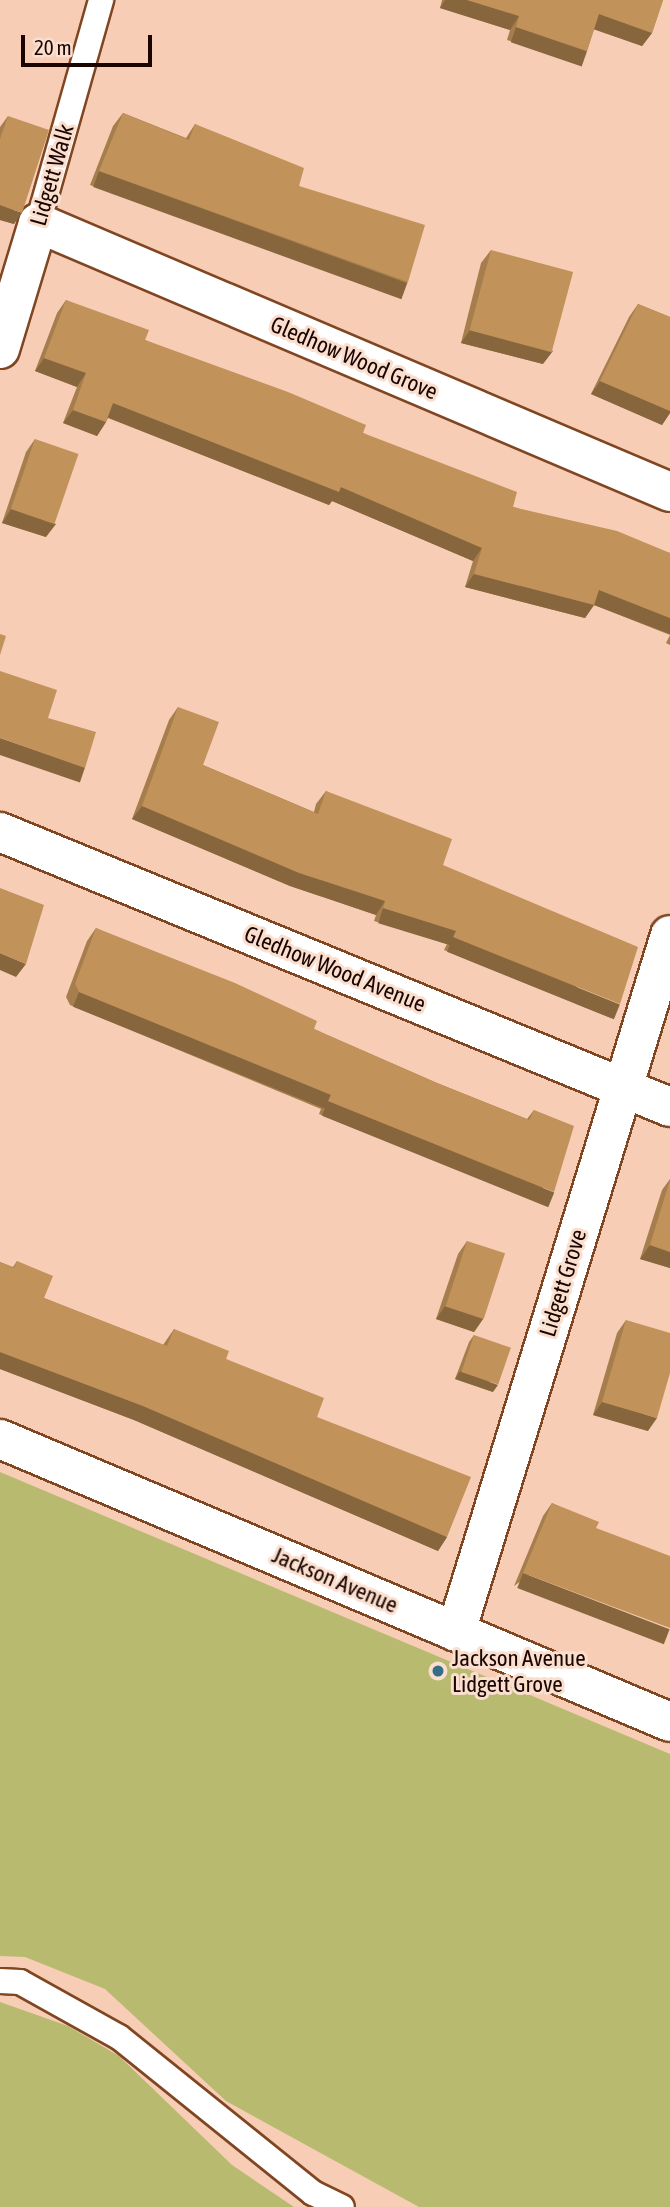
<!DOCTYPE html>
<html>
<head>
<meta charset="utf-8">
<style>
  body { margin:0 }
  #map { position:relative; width:670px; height:2207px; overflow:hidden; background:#f7cdb6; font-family:"Asap Condensed",sans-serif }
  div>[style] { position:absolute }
  .green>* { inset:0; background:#b8ba70 }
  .roads { filter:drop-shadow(2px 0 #804622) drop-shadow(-2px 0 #804622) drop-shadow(0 2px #804622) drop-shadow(0 -2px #804622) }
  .service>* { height:24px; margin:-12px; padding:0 12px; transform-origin:12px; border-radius:12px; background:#fff }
  .minor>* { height:38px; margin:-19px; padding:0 19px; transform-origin:19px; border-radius:19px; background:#fff }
  .wall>* { inset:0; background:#a67e4d }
  .shaded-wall>* { inset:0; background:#87663e; transform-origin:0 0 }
  .building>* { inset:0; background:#c19259; transform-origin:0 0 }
  .dots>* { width:19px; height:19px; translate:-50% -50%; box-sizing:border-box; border:4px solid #fadece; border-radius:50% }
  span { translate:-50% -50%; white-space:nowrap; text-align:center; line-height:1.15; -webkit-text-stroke:6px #fadece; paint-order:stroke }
  .street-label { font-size:23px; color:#1a0500 }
  .poi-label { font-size:23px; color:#1a0500 }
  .left { translate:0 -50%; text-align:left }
  .scale { position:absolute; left:21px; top:35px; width:131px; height:32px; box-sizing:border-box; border:4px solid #1a0500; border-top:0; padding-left:9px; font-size:21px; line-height:24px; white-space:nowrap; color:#1a0500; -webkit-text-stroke:5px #fadece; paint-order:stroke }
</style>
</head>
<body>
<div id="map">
  <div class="green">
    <i style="clip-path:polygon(0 1472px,670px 1754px,670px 2207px,419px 2207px,226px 2101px,105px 1989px,25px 1957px,0 1956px)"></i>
    <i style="clip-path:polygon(0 2002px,68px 2026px,119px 2056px,232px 2165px,294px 2207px,0 2207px)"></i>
  </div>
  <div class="roads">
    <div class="service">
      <i style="left:38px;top:223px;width:232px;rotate:-74.2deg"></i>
      <i style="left:0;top:1981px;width:20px;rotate:3deg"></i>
      <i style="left:20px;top:1982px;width:113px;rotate:29.1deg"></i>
      <i style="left:119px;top:2037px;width:249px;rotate:38.8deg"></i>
      <i style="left:313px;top:2193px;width:32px;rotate:26deg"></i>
    </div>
    <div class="minor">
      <i style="left:0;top:349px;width:132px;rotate:-73.2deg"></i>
      <i style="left:38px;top:223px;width:687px;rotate:23.06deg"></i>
      <i style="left:0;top:832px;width:724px;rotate:22.32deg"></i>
      <i style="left:0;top:1439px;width:727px;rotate:22.9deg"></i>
      <i style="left:456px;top:1632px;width:729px;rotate:-72.93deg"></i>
    </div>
  </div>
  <div class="wall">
    <i style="clip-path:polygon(442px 0,663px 0,652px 33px,642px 46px,594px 29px,587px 51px,578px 64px,507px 40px,510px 30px,440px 8px)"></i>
    <i style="clip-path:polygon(123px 113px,186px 138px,195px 124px,299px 186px,408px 282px,398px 295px,90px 185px,113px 126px)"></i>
    <i style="clip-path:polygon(8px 116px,14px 224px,0 220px,0 127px)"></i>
    <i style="clip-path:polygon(491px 250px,543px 364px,461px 343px,481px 263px)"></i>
    <i style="clip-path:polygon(66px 300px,145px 340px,363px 433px,513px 507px,670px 553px,670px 645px,666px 643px,670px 635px,594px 605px,585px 618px,465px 587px,473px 561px,332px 501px,329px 505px,108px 418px,106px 422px,97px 436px,63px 423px,77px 387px,35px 371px,57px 313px)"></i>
    <i style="clip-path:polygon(638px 304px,670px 317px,670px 413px,662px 425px,591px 394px,629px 317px)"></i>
    <i style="clip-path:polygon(35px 439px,46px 537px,2px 523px,26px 452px)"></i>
    <i style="clip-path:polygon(178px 707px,203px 765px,314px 812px,316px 804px,326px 791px,443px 865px,611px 1018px,444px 950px,447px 944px,374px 921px,376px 915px,290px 886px,132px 819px,169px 720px)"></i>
    <i style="clip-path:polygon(96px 928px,314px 1029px,437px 1083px,527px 1119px,534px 1110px,545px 1205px,319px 1114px,321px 1109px,70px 1005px,66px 997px,87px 941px)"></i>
    <i style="clip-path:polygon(670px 1179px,670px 1268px,640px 1259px,662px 1190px)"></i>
    <i style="clip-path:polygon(467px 1241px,483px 1319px,474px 1332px,436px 1319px,458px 1254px)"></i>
    <i style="clip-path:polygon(17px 1261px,44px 1298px,163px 1345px,174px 1329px,226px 1359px,317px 1417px,447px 1537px,438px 1551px,134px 1420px,0 1369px,0 1262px,13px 1267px)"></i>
    <i style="clip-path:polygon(626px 1320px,648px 1431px,593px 1415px,617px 1333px)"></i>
    <i style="clip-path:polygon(474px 1335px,493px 1392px,455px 1379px,469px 1342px)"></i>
    <i style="clip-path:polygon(552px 1503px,596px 1528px,514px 1586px,543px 1516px)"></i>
  </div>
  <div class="shaded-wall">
    <i style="clip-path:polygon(445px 0,467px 0,519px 16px,510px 30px,440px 8px)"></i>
    <i style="clip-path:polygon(599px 14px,652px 33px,642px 46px,590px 28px)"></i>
    <i style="left:516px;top:27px;width:75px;height:16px;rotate:19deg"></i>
    <i style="left:99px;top:171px;width:328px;height:17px;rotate:20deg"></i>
    <i style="clip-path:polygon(0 205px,22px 213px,14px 224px,0 220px)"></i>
    <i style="clip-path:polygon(470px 330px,553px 351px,543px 364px,461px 343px)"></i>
    <i style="clip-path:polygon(44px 358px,86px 373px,77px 387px,35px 371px)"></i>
    <i style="clip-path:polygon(600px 381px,670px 411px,670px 413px,662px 425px,591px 394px)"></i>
    <i style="clip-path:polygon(113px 403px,341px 487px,482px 548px,473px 561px,332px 501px,329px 505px,104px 416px)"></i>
    <i style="clip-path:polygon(73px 410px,106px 422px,97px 436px,63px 423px)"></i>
    <i style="clip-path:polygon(11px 509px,56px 524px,46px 537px,2px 523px)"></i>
    <i style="clip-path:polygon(474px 574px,599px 590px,670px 618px,670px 634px,594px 605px,585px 618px,465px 587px)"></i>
    <i style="left:0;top:738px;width:90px;height:16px;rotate:19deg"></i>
    <i style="clip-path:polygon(142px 806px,385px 901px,376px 915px,290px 886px,132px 819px)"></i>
    <i style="left:383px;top:908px;width:77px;height:16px;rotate:17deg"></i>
    <i style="left:453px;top:937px;width:180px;height:16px;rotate:22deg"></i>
    <i style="clip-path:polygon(0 953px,26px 964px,16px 977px,0 970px)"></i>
    <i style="left:79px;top:992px;width:272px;height:16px;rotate:22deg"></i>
    <i style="left:328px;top:1101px;width:244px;height:16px;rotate:22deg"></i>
    <i style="clip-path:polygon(650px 1245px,670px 1252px,670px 1268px,640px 1259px)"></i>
    <i style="clip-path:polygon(445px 1306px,483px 1319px,474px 1332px,436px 1319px)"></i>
    <i style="clip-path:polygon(0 1352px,143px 1406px,447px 1537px,438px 1551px,134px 1420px,0 1369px)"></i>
    <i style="clip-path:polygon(460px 1371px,498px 1385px,493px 1392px,455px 1379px)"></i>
    <i style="clip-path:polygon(602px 1402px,657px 1418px,648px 1431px,593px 1415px)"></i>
    <i style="left:523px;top:1573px;width:157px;height:16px;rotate:21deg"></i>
  </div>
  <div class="building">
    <i style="clip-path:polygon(467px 0,663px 0,652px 33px,599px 14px,587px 51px,516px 27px,519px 16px)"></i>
    <i style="clip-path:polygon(123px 113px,189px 140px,195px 124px,304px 168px,299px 186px,425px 225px,408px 282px,99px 171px)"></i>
    <i style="clip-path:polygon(8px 116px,49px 130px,22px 213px,0 205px,0 139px)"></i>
    <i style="left:491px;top:250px;width:85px;height:83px;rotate:15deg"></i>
    <i style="clip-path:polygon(66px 300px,149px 330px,145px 340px,288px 392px,366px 425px,363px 433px,517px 492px,513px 507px,617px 531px,670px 553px,670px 618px,599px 590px,594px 605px,474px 574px,482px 548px,341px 487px,339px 492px,113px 403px,106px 422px,73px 410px,86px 373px,44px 358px)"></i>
    <i style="clip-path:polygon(638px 304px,670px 317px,670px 411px,600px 381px)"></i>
    <i style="left:35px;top:439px;width:46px;height:74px;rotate:19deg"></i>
    <i style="clip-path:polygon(0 634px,6px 636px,0 655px)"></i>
    <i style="clip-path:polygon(0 671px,57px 690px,48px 718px,96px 732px,85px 768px,0 738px)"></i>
    <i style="clip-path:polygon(178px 707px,219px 722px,203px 765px,318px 814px,326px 791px,452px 839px,443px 865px,638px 947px,620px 1004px,453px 937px,456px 931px,383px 908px,385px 901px,299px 873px,142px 806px)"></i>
    <i style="clip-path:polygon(0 888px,44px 905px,26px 964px,0 953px)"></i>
    <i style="clip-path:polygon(96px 928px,235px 983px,317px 1021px,314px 1029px,437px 1083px,529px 1120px,534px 1110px,574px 1126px,554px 1192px,328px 1101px,331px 1095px,79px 992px,75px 984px)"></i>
    <i style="clip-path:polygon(670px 1180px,670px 1252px,650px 1245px)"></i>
    <i style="left:467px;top:1241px;width:40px;height:69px;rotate:18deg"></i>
    <i style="clip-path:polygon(17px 1261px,53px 1276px,44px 1298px,167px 1346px,174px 1329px,229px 1351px,226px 1359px,324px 1398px,317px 1417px,471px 1477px,447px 1537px,143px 1406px,0 1352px,0 1262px,14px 1268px)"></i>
    <i style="clip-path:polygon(626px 1320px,670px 1333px,670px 1373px,657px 1418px,602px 1402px)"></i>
    <i style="left:474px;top:1335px;width:39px;height:39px;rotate:19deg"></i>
    <i style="clip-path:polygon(552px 1503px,599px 1522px,596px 1528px,670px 1556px,670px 1628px,523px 1573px)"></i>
  </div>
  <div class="dots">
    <i style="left:438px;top:1671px;background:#366e88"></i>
  </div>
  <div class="street-label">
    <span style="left:52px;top:175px;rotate:-74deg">Lidgett Walk</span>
    <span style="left:354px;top:358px;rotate:23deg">Gledhow Wood Grove</span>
    <span style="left:335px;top:969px;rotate:22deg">Gledhow Wood Avenue</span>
    <span style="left:563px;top:1283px;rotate:-73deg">Lidgett Grove</span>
    <span style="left:335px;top:1580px;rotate:23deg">Jackson Avenue</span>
  </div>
  <div class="poi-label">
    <span class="left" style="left:452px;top:1671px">Jackson Avenue<br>Lidgett Grove</span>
  </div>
  <div class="scale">20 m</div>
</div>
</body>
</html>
